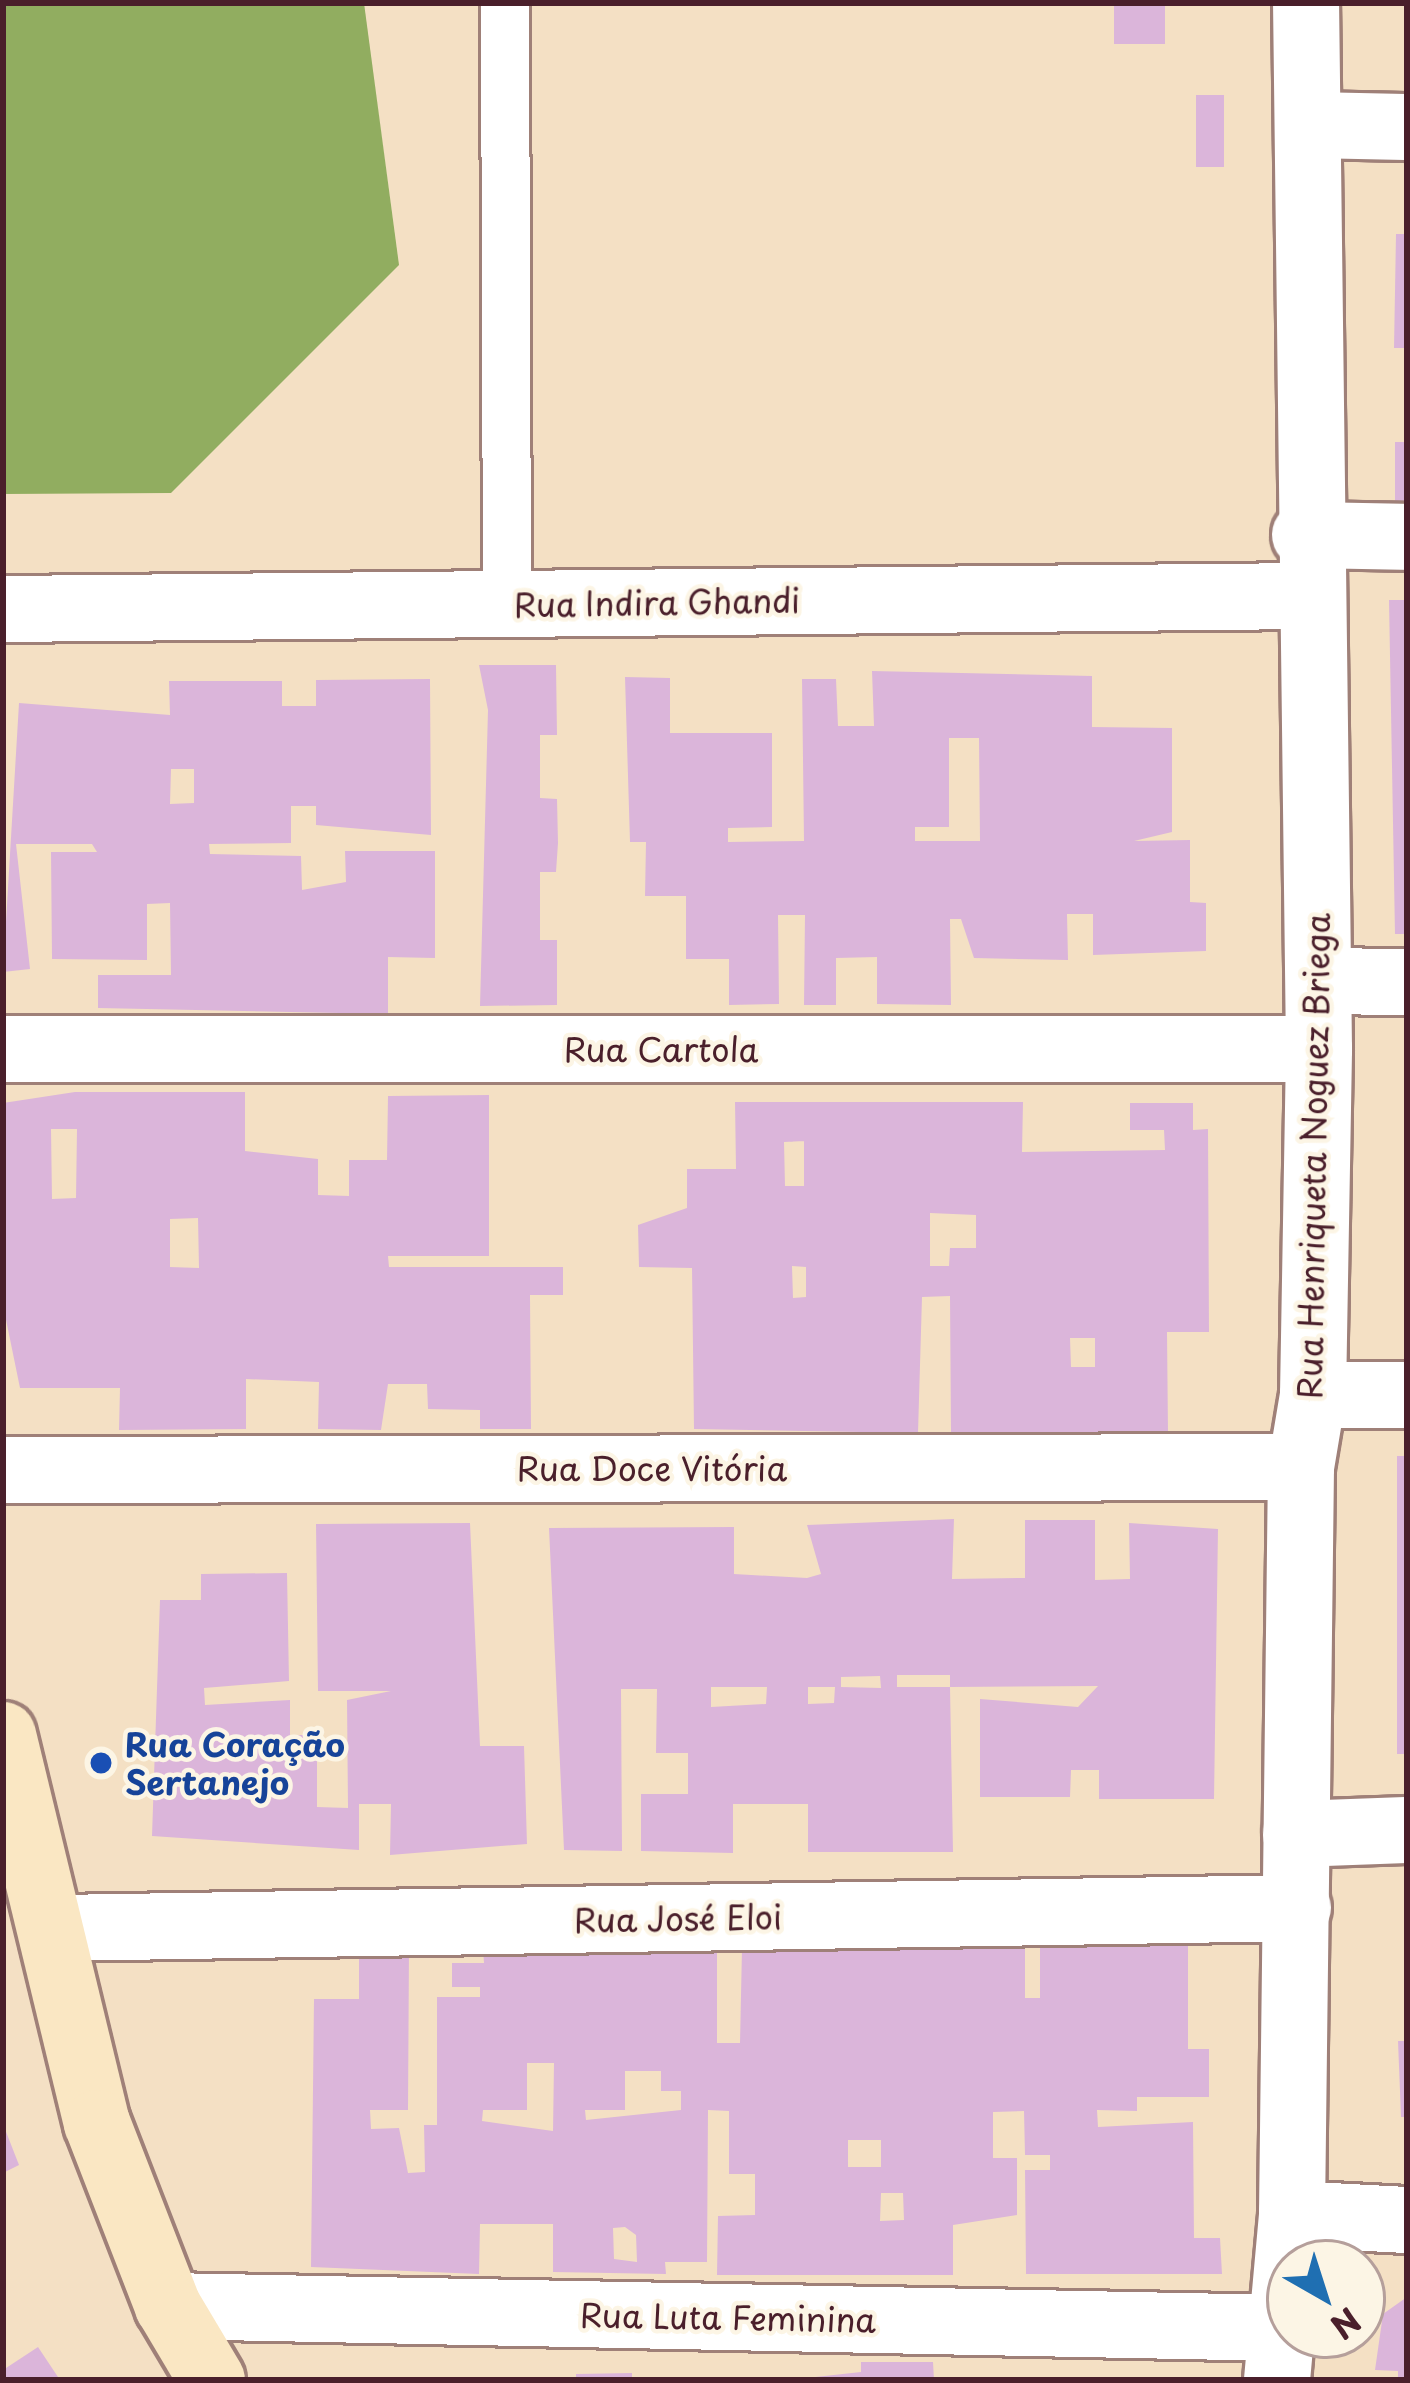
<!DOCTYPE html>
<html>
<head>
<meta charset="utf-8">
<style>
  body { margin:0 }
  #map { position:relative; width:1410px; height:2383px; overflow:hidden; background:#f4e0c4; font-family:"Playpen Sans",sans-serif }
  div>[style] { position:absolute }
  .forest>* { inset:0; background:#91ad60 }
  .building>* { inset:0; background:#dbb5da; transform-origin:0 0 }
  .roads { filter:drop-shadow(3px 0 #9f8078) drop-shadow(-3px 0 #9f8078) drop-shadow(0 3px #9f8078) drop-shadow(0 -3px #9f8078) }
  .lane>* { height:48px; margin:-24px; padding:0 24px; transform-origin:24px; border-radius:24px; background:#fff }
  .street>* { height:66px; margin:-33px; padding:0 33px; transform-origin:33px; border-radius:33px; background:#fff }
  .secondary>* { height:66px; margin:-33px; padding:0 33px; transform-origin:33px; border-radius:33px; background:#fae7c3 }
  .dots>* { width:33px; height:33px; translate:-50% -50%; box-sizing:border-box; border:6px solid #fcf5e5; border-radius:50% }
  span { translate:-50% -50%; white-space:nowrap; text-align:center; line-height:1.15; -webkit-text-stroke:9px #fcf5e5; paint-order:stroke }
  .street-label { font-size:33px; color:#4a1f2b }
  .transit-label { font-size:33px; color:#164399; font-weight:700 }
  .left { translate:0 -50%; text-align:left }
  .frame { position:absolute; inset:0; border:6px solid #4a1f2b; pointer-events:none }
  .north { position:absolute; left:1266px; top:2239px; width:120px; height:120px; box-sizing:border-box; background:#fcf5e5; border:3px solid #b59f9b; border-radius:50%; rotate:141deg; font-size:33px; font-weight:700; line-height:48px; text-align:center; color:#4a1f2b }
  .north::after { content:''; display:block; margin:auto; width:42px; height:54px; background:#1f6fb2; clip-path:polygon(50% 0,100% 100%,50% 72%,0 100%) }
</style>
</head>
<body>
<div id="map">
  <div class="forest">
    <i style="clip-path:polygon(3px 3px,364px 3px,399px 265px,171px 493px,3px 494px)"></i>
  </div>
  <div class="building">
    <i style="left:1114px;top:3px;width:51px;height:41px"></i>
    <i style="left:1196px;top:95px;width:28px;height:72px"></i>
    <i style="clip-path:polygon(1396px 234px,1407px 234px,1407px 348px,1394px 348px)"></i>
    <i style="left:1395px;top:442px;width:12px;height:71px"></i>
    <i style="clip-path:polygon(1389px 600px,1407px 600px,1407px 934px,1395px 934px)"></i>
    <i style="clip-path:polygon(479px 665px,556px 665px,557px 735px,540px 735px,540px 798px,557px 799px,558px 843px,556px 872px,540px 872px,540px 940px,557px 940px,557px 1005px,480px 1006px,488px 710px)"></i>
    <i style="clip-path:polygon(evenodd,872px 671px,1092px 676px,1092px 727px,1172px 728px,1172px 832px,1134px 841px,1190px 840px,1190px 902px,1206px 903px,1206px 951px,1093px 955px,1093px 914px,1067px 914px,1068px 960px,974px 958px,961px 919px,950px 919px,951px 1005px,877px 1004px,877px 957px,836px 958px,836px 1005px,804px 1005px,805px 915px,778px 915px,779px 1004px,729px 1005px,729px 959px,686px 959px,686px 896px,645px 896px,646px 842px,630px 842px,625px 677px,670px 678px,670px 733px,772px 733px,772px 827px,728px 828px,728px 842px,804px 841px,802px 679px,836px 679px,838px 726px,874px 726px,872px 671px,949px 738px,979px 738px,980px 841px,915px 841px,915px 827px,949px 827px,949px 738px)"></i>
    <i style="clip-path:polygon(evenodd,430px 679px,431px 835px,316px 825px,316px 806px,291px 806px,291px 843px,209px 844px,210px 854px,301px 856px,302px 890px,346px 882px,345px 851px,435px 851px,435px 958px,388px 957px,388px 1014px,98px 1008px,98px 975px,171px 975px,170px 903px,147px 904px,147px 960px,52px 959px,51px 852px,97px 852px,92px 844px,16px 844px,30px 969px,3px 972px,19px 703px,170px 715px,169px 681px,282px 681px,282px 706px,316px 706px,316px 680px,430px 679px,171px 769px,194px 769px,194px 803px,170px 804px,171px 769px)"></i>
    <i style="clip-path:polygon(evenodd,75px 1092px,245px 1092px,245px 1151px,318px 1159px,318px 1195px,349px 1196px,349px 1160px,387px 1160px,388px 1096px,489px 1095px,489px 1256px,388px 1256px,389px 1267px,563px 1267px,563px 1295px,530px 1295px,531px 1429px,480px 1429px,480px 1410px,428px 1409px,427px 1384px,388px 1384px,381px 1430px,318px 1429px,319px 1382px,246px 1379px,246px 1429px,119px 1430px,120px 1388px,20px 1388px,3px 1305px,3px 1103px,75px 1092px,51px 1129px,77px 1129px,76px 1198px,52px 1199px,51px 1129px,75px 1092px,198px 1218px,199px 1268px,170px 1267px,170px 1219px,198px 1218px)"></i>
    <i style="clip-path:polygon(evenodd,735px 1102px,1023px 1102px,1022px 1152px,1165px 1150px,1164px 1130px,1130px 1130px,1130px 1103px,1193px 1103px,1193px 1130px,1208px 1129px,1209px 1332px,1167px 1332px,1168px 1433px,951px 1433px,950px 1296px,922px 1297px,918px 1433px,694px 1429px,692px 1268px,639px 1267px,638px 1225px,687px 1208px,687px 1169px,736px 1169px,735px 1102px,804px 1141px,804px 1186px,785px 1186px,784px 1142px,804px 1141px,735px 1102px,930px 1213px,976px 1215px,976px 1248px,950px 1248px,949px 1266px,930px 1266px,930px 1213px,735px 1102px,792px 1266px,806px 1267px,806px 1297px,793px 1298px,792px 1266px,735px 1102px,1070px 1338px,1095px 1338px,1095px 1367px,1071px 1367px,1070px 1338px)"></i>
    <i style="left:1397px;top:1456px;width:10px;height:298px"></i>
    <i style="clip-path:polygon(evenodd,954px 1519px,952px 1579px,1025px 1578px,1025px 1520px,1095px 1520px,1095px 1580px,1130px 1579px,1129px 1523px,1218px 1529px,1214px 1799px,1099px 1799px,1099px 1770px,1071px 1770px,1070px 1797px,980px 1797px,980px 1699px,1078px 1707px,1098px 1686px,950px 1687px,953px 1852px,808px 1852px,808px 1804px,733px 1804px,733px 1853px,641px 1851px,641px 1794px,688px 1794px,688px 1753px,656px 1753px,657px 1689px,621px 1689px,622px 1851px,564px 1850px,549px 1528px,734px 1527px,734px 1574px,807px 1578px,821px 1574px,807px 1525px,954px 1519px,897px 1675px,950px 1675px,950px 1687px,897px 1687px,897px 1675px,954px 1519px,880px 1676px,881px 1688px,841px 1687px,841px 1677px,880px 1676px,954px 1519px,711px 1687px,767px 1687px,766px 1704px,711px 1707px,711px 1687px,954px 1519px,808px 1687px,835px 1687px,834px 1703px,808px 1704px,808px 1687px)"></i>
    <i style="clip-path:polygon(470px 1523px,480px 1746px,524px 1746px,527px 1844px,390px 1855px,391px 1804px,359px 1804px,359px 1850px,152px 1836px,160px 1600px,201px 1600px,201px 1574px,287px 1573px,289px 1681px,204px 1688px,205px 1705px,290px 1700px,290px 1735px,317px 1735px,317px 1807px,348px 1808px,347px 1700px,391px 1691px,318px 1691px,316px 1524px)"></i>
    <i style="clip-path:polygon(evenodd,1025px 1943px,1025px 1998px,1040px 1998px,1040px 1943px,1188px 1945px,1188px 2049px,1209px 2049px,1209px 2097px,1137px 2097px,1137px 2111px,1097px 2110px,1098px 2127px,1193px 2122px,1194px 2238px,1220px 2238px,1222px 2274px,1026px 2274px,1025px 2170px,1050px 2170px,1050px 2155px,1025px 2155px,1024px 2111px,993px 2112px,993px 2158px,1017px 2158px,1017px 2215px,953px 2225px,953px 2275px,717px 2275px,718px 2216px,755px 2215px,755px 2174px,729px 2174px,729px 2111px,708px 2110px,707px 2262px,665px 2262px,666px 2274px,553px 2272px,553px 2224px,480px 2224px,479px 2274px,311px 2267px,314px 1999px,359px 1999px,359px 1948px,409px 1948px,408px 2110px,370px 2110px,371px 2129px,399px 2128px,408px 2173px,425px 2172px,424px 2125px,437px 2125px,437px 1997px,480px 1997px,480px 1987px,452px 1987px,452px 1963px,484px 1963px,483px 1948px,717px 1948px,717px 2043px,740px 2043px,742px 1948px,1025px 1943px,527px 2063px,554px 2063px,553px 2131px,482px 2121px,483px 2110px,527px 2110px,527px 2063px,1025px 1943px,625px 2071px,661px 2071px,661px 2091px,681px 2091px,681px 2110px,586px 2120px,585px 2110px,625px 2110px,625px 2071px,1025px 1943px,848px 2140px,881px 2140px,881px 2167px,848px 2167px,848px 2140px,1025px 1943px,881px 2193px,903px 2193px,904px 2220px,880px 2221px,881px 2193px,1025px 1943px,625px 2227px,636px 2235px,637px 2262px,614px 2259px,613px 2228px,625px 2227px)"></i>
    <i style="clip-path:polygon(1398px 2041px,1407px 2041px,1407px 2117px,1401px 2117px)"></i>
    <i style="clip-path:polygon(3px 2124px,19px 2165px,3px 2173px)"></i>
    <i style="clip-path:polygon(1407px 2297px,1407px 2380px,1398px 2380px,1398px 2371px,1375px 2370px,1383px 2314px)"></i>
    <i style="clip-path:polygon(38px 2347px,60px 2380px,3px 2380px,3px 2370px)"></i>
    <i style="clip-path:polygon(861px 2362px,933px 2362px,934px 2380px,788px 2380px,861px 2372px)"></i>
    <i style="clip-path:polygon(632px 2373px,632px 2380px,576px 2380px,576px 2374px)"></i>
  </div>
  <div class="roads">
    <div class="lane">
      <i style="left:505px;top:3px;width:601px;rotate:89.81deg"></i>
    </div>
    <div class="street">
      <i style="left:1310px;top:125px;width:97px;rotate:1.2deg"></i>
      <i style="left:1305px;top:535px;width:102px;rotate:1.1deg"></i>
      <i style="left:3px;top:609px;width:1308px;rotate:-0.57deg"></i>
      <i style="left:1320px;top:981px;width:87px;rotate:0.7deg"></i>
      <i style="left:3px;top:1049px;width:1316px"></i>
      <i style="left:1313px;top:1395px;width:94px"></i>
      <i style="left:3px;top:1470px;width:1298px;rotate:-0.13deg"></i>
      <i style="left:1296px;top:1834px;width:111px;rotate:-2.1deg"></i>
      <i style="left:57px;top:1928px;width:1241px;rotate:-0.92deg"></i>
      <i style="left:1292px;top:2214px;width:115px;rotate:3deg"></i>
      <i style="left:168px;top:2306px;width:1119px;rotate:1.13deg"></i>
      <i style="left:1277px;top:2380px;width:167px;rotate:-84.8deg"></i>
      <i style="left:1292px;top:2214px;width:747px;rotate:-89.31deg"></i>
      <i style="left:1301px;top:1467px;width:73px;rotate:-80.5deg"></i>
      <i style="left:1313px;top:1395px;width:346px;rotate:-89deg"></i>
      <i style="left:1319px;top:1049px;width:1046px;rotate:-90.71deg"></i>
    </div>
    <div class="secondary">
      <i style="left:3px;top:1735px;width:399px;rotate:76.4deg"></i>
      <i style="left:97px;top:2123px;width:196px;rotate:68.8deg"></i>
      <i style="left:168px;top:2306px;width:86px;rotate:59.3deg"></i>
    </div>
  </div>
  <div class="dots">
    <i style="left:101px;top:1763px;background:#1a4fb4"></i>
  </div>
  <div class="street-label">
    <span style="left:657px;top:602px;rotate:-1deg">Rua Indira Ghandi</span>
    <span style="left:661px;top:1049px">Rua Cartola</span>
    <span style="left:1313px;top:1156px;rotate:-89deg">Rua Henriqueta Noguez Briega</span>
    <span style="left:652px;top:1468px">Rua Doce Vitória</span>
    <span style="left:678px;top:1918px;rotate:-1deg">Rua José Eloi</span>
    <span style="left:728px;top:2317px;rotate:1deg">Rua Luta Feminina</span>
  </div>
  <div class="transit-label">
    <span class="left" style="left:125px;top:1763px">Rua Coração<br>Sertanejo</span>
  </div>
  <div class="frame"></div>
  <div class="north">N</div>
</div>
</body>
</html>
